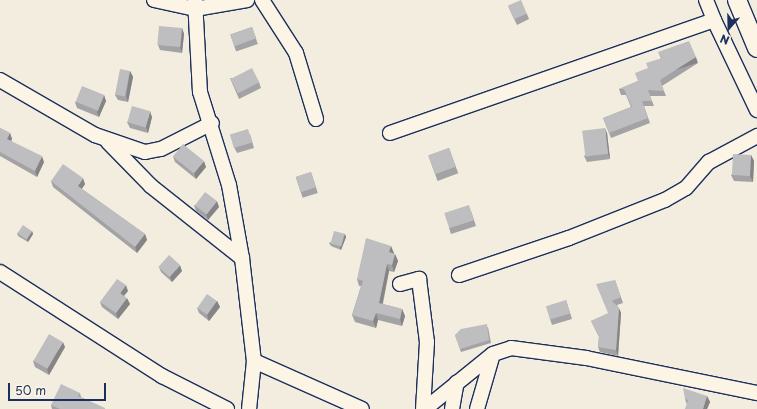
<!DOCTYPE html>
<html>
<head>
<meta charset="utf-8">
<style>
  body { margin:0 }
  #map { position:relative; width:757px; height:409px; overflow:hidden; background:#f3ede0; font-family:"Playpen Sans",sans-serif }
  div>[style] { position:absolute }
  .roads { filter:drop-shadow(1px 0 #1b2f5e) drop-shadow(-1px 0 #1b2f5e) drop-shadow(0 1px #1b2f5e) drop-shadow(0 -1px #1b2f5e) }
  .minor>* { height:14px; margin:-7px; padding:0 7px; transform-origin:7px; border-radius:7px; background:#fcf5e5 }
  .major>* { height:18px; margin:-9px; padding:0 9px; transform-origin:9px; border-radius:9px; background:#fcf5e5 }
  .wall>* { inset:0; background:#a3a3a5; transform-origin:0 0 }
  .shaded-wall>* { inset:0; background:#858586; transform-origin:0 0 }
  .building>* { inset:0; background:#bebec0; transform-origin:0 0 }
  span { translate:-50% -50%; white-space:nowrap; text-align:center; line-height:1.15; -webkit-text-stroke:3px #fcf5e5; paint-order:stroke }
  .north { position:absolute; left:709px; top:8px; width:40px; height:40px; -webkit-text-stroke:3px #fcf5e5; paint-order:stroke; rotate:200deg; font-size:11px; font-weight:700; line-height:16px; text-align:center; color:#1b2f5e }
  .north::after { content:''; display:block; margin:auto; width:14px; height:18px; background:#1b2f5e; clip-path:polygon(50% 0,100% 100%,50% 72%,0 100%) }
  .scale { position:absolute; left:8px; top:383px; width:98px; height:18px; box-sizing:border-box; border:2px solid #1b2f5e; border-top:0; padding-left:5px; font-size:12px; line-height:14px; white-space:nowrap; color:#1b2f5e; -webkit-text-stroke:3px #fcf5e5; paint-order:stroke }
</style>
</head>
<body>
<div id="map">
  <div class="roads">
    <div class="minor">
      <i style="left:154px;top:0;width:42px;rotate:12.4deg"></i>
      <i style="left:195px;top:9px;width:53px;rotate:-9.8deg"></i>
      <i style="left:195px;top:0;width:92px;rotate:86.9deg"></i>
      <i style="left:200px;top:92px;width:97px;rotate:72.7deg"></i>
      <i style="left:229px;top:185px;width:74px;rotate:79.9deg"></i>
      <i style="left:242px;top:258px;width:104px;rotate:83.4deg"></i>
      <i style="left:254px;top:361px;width:48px;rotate:95.9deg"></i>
      <i style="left:262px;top:0;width:63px;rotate:57.3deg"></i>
      <i style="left:296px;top:53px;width:69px;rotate:73.1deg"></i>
      <i style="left:706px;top:0;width:22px;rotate:68deg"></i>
      <i style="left:0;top:80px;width:110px;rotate:30.1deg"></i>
      <i style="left:95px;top:135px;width:53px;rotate:18.8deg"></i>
      <i style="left:145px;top:152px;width:16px;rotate:-11deg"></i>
      <i style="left:161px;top:149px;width:57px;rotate:-27deg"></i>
      <i style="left:390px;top:133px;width:343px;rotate:-19.2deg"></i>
      <i style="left:714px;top:20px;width:100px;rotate:64.5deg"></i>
      <i style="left:108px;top:142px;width:62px;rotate:45.7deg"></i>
      <i style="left:151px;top:186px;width:116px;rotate:38.4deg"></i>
      <i style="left:0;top:272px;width:193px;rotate:32.7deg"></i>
      <i style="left:162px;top:376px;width:73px;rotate:26.9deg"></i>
      <i style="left:459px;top:275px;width:116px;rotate:-18.6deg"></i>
      <i style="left:569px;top:238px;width:103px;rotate:-21.6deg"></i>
      <i style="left:665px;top:200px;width:24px;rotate:-30deg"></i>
      <i style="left:686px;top:188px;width:35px;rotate:-49deg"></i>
      <i style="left:709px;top:162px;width:55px;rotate:-28.4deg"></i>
      <i style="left:400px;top:284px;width:20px;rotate:-15deg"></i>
      <i style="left:419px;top:279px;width:64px;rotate:82.8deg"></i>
      <i style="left:427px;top:342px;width:67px;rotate:93.4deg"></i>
      <i style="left:254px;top:361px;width:118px;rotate:24deg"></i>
      <i style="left:425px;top:409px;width:87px;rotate:-39deg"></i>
      <i style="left:493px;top:354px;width:19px;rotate:-18deg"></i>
      <i style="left:511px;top:348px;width:76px;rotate:7.6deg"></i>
      <i style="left:586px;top:358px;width:175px;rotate:11.6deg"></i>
      <i style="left:452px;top:409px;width:27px;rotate:-80deg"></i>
      <i style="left:477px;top:409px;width:57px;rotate:-73.8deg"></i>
    </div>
    <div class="major">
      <i style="left:737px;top:0;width:52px;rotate:67.4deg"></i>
    </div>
  </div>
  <div class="wall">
    <i style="clip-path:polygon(508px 6px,527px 14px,529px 19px,517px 25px)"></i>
    <i style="left:252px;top:27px;width:18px;height:23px;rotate:71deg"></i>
    <i style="clip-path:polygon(182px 28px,184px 34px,182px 53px,160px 50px,158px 45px)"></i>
    <i style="clip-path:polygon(658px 52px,698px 63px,662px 86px,666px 96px,650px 96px,654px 106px,644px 106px,650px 123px,611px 138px,603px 118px,631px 107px,626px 95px,621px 95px,619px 89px,638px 81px,661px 58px)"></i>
    <i style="clip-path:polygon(130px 71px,133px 77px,128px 102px,118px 100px,115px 95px)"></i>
    <i style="clip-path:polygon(230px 78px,259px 82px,261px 88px,239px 99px)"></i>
    <i style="clip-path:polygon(104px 95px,106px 101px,99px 117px,77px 108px,75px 102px)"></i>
    <i style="clip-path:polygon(152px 117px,148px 133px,130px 128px,127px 122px)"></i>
    <i style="clip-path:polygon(0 128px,10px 133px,12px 139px,11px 141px,44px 162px,37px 177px,0 156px)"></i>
    <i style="clip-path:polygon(607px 133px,610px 159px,587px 162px,584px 156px)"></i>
    <i style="clip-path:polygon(250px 134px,254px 148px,237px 153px,234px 147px)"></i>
    <i style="left:449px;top:148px;width:27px;height:22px;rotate:70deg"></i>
    <i style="clip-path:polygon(751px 155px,754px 161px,753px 182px,734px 181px,731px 175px)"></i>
    <i style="clip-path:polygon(173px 156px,206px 167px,196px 179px,175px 162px)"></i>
    <i style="left:311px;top:172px;width:22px;height:16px;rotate:72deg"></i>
    <i style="clip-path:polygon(51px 181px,85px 184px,82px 189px,145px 234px,147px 240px,137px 253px,53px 187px)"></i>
    <i style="clip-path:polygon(194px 205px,219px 207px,208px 220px,196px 211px)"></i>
    <i style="clip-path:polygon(471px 211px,476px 226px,451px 234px,449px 228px)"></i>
    <i style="clip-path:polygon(32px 231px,33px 234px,28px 242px,18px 236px,17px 233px)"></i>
    <i style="clip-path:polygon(345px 234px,346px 237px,341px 250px,331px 246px,329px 243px)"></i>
    <i style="clip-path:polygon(391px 246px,393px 254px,395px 254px,398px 261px,394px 272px,389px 271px,383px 304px,402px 309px,405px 316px,402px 326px,378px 320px,376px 328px,355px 322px,352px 315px,361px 286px,359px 286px,357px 279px)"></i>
    <i style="clip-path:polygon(159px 267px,182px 271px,172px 282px,161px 272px)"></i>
    <i style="clip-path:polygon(615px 280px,623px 303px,617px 305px,621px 313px,618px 356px,600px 352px,598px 347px,599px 337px,591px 321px,608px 314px)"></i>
    <i style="clip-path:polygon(128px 291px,124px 296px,130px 304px,118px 319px,102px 307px,100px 302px)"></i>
    <i style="clip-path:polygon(566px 300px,572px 319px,552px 325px,550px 319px)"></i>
    <i style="clip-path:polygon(217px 301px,220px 307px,209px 321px,199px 313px,197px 308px)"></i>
    <i style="clip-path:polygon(488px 327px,491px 343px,461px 352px,455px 335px)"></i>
    <i style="clip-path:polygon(65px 347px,49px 375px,35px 367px,33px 361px)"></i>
    <i style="clip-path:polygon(80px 393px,81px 397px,105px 409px,52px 409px,51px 405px)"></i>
    <i style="clip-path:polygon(707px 396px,710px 402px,707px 409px,685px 409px,687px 405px,685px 399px)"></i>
  </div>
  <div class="shaded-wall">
    <i style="clip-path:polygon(182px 28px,184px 34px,182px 53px,180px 47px)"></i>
    <i style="left:696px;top:57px;width:6px;height:43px;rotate:72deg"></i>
    <i style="clip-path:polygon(130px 71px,133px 77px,128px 102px,126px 96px)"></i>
    <i style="clip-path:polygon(104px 95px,106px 101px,99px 117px,97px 112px)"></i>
    <i style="clip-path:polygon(150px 111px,152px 117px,148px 133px,146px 127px)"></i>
    <i style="clip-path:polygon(605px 128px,607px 133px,610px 159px,608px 154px)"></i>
    <i style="clip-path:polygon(10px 133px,12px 139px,9px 145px,7px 139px)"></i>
    <i style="clip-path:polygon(751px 155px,754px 161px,753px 182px,750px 176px)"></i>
    <i style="clip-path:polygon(42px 156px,44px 162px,37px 177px,35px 171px)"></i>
    <i style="clip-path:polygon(204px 161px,206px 167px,196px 179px,194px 173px)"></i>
    <i style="clip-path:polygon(83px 178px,85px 184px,80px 191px,78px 186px)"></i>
    <i style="clip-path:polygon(217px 201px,219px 207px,208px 220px,206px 214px)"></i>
    <i style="clip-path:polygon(32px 231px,33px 234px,28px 242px,27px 239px)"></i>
    <i style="clip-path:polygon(145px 234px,147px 240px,137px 253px,135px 247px)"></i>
    <i style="clip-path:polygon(345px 234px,346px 237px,341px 250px,340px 247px)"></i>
    <i style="clip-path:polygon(391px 246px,394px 253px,392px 259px,389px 252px)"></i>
    <i style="clip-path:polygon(395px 254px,398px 261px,394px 272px,392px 265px)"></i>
    <i style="clip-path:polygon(387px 264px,389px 271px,381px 310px,379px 303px)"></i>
    <i style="clip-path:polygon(180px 265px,182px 271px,172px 282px,170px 277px)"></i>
    <i style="clip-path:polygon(126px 285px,128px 291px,122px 298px,120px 293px)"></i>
    <i style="clip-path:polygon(127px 298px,130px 304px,118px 319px,116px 313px)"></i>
    <i style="clip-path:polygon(217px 301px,220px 307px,209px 321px,207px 315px)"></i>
    <i style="clip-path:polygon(619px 308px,621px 313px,618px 356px,616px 350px)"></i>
    <i style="clip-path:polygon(402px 309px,405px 316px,402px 326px,400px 319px)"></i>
    <i style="clip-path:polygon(376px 313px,378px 320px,376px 328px,373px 321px)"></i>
    <i style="clip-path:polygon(63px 342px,65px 347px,49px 375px,47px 369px)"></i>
    <i style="clip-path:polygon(707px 396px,710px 402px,707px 409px,703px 409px)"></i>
  </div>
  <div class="building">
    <i style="left:521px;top:0;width:15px;height:14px;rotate:67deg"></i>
    <i style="left:159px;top:26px;width:23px;height:19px;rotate:5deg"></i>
    <i style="left:252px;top:27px;width:12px;height:23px;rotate:70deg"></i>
    <i style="clip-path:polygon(689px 41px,696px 57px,660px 80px,664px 91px,648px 90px,652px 101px,642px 101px,648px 118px,609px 133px,603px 118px,632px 107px,624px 89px,619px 89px,638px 81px,635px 73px,648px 68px,646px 63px,662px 58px,658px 52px)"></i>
    <i style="left:252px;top:68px;width:16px;height:24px;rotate:63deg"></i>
    <i style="left:120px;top:69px;width:10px;height:26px;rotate:11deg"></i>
    <i style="left:82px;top:86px;width:24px;height:17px;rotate:22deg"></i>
    <i style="left:132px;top:106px;width:19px;height:17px;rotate:16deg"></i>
    <i style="clip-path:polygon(0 128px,10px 133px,7px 139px,42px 156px,35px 171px,0 152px)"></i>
    <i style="left:605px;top:128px;width:26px;height:23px;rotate:83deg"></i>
    <i style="left:248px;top:129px;width:14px;height:19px;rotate:73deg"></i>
    <i style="left:183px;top:144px;width:27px;height:16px;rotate:39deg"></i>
    <i style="left:449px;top:148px;width:20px;height:22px;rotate:70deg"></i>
    <i style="left:733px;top:154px;width:18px;height:21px;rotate:3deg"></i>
    <i style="clip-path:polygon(63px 164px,83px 178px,78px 186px,145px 234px,135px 247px,51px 181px)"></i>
    <i style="left:311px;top:172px;width:16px;height:16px;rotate:72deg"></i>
    <i style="left:205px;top:192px;width:15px;height:17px;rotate:37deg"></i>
    <i style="left:469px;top:205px;width:16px;height:26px;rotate:72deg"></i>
    <i style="left:23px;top:225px;width:11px;height:10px;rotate:34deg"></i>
    <i style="left:334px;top:231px;width:11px;height:13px;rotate:15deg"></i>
    <i style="clip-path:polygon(366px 238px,391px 246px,389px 252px,395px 254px,392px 265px,387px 264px,379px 303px,402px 309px,400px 319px,376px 313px,373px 321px,352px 315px,363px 281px,357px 279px)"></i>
    <i style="left:169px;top:255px;width:15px;height:16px;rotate:42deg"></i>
    <i style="clip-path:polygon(117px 279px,126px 285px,120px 293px,127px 298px,116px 313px,100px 302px)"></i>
    <i style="clip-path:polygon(615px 280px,621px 297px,612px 301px,619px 308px,616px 350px,598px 347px,599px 336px,591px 321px,608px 313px,596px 284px)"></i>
    <i style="left:207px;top:294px;width:12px;height:17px;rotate:35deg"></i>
    <i style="left:566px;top:300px;width:14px;height:21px;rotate:73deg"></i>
    <i style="clip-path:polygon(487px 324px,489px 340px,460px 349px,455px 335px,461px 329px)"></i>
    <i style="left:49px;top:334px;width:16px;height:31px;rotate:30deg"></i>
    <i style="clip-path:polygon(61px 384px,80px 393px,78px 396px,105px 408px,105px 409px,60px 409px,51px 405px)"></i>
    <i style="clip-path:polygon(683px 388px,707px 396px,703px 409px,685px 409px,688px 400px,685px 399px)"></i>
  </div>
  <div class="north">N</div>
  <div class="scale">50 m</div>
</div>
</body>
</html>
